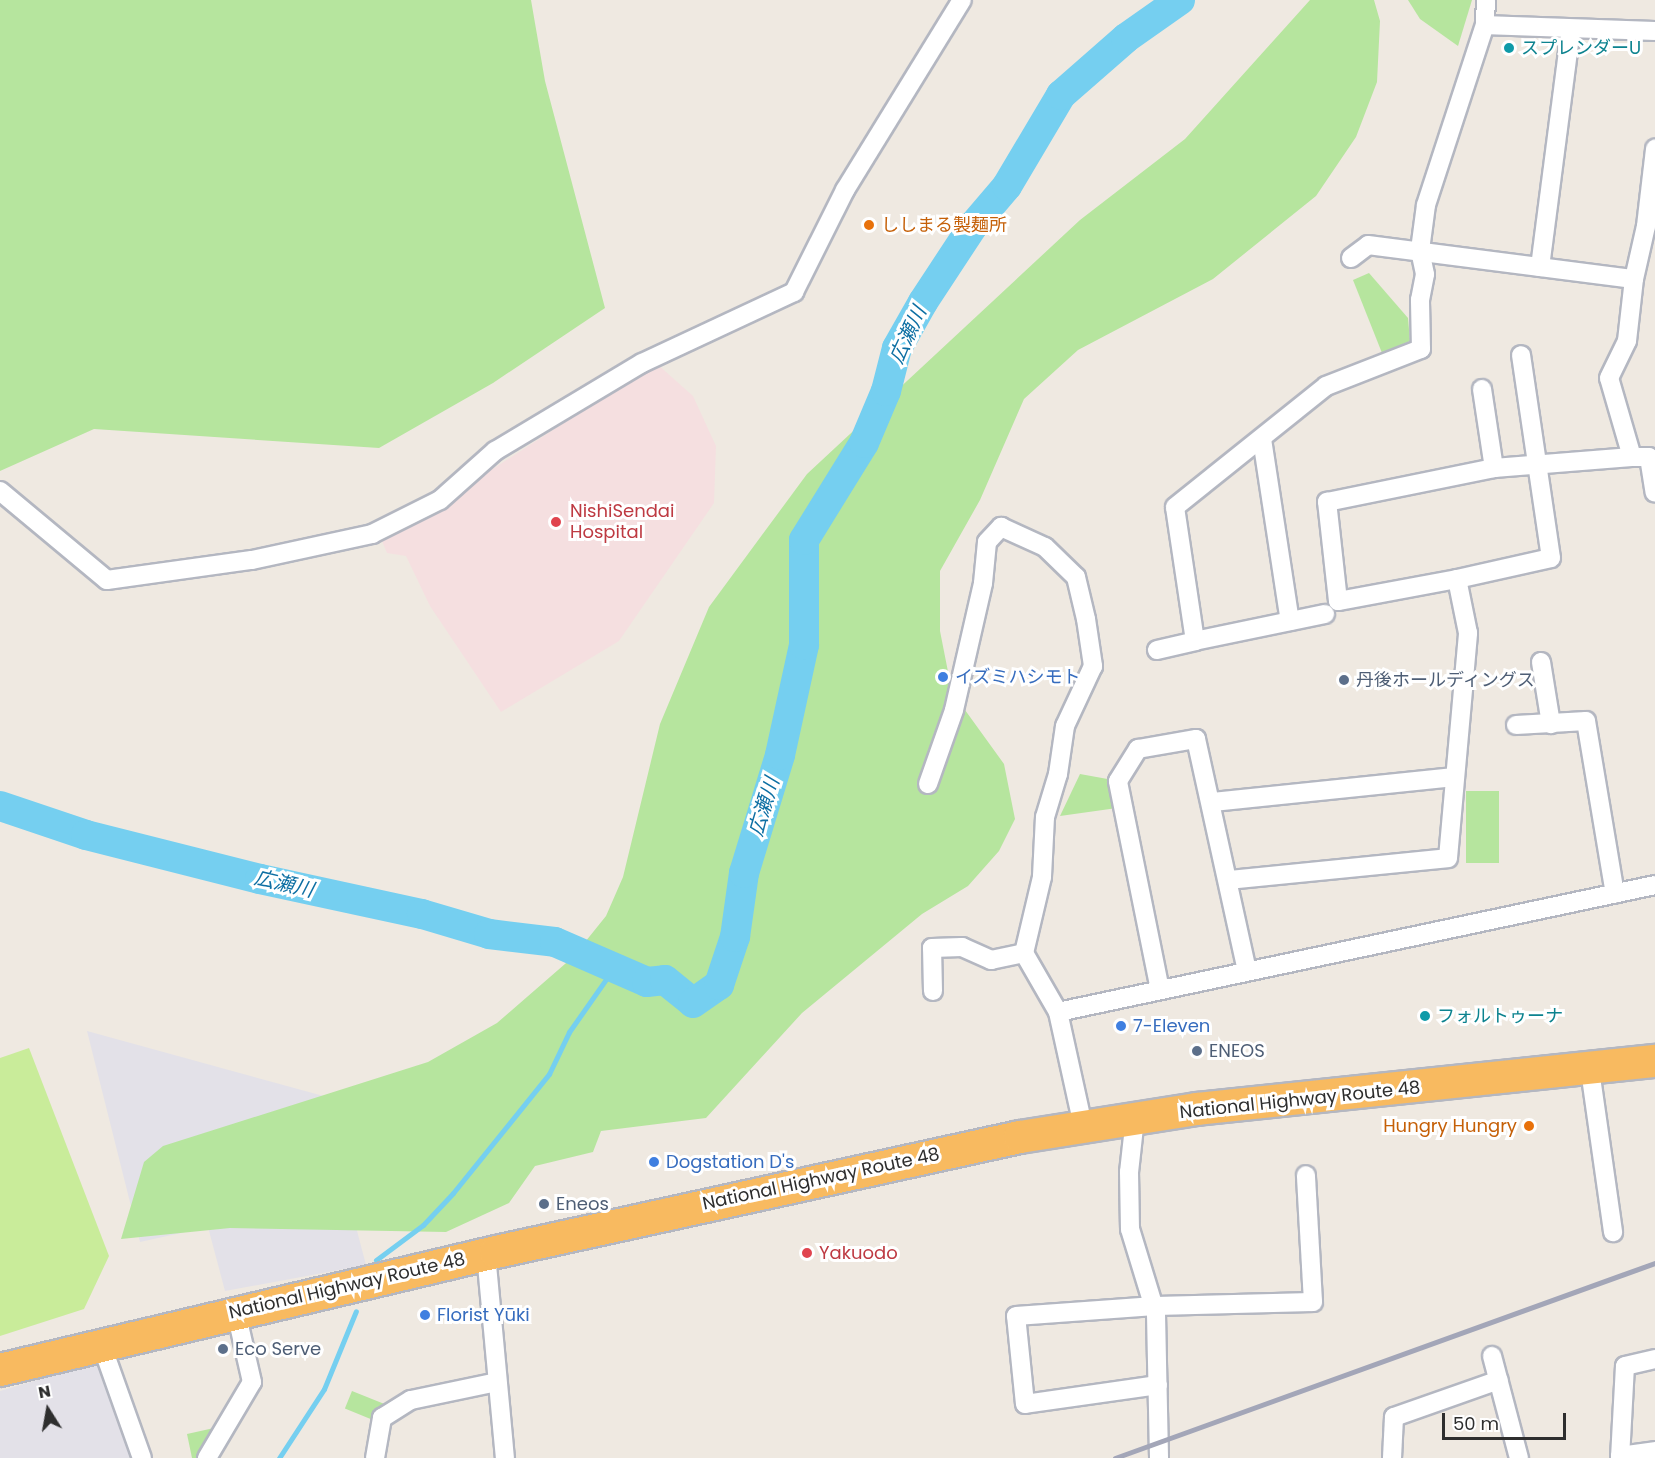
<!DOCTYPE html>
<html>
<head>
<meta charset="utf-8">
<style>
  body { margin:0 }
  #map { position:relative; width:1655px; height:1458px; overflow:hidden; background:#efe9e1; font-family:Poppins,"Noto Sans JP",sans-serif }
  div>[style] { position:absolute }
  .industrial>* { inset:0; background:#e3e1e8 }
  .medical>* { inset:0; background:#f5dfe0 }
  .green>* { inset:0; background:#b6e59e; transform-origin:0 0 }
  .pitch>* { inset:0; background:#c9ec9a }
  .stream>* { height:5px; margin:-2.5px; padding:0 2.5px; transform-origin:2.5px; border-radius:2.5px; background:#75cff0 }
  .river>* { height:30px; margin:-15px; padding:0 15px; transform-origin:15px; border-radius:15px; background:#75cff0 }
  .roads { filter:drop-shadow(2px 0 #b4b7c1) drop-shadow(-2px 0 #b4b7c1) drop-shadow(0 2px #b4b7c1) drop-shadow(0 -2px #b4b7c1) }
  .minor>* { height:18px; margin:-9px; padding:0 9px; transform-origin:9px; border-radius:9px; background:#fff }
  .trunk>* { height:32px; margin:-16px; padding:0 16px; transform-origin:16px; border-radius:16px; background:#f8ba60 }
  .rail>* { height:4.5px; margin:-2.25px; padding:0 2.25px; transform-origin:2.25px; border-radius:2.25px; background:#a3a6b8 }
  .dots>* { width:16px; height:16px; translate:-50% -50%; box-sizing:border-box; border:3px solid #fff; border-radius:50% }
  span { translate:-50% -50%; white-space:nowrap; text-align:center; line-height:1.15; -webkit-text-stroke:6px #fff; paint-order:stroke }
  .culture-label { font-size:18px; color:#0d838f }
  .left { translate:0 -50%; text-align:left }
  .food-label { font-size:18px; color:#c56008 }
  .right { translate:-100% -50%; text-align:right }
  .health-label { font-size:18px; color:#be3a42 }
  .shop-label { font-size:18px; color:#366cbe }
  .service-label { font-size:18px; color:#4e5e75 }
  .street-label { font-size:18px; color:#2e2e2e }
  .water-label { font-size:20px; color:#0d6fa3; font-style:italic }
  .north { position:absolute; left:18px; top:1380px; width:60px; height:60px; -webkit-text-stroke:4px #fff; paint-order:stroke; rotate:349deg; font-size:16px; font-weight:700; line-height:24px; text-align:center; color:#2e2e2e }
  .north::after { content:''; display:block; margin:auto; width:21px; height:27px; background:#2e2e2e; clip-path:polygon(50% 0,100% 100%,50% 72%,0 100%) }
  .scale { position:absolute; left:1442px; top:1413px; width:124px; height:27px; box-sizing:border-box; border:3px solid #2e2e2e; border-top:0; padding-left:8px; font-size:18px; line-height:21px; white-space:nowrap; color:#2e2e2e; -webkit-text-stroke:4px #fff; paint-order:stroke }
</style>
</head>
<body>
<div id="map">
  <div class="industrial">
    <i style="clip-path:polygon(87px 1031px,338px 1100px,340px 1166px,366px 1265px,225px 1291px,208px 1227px,140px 1242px)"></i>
    <i style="clip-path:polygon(102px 1361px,137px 1458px,0 1458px,0 1391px)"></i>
  </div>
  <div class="medical">
    <i style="clip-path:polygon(656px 363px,693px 396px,716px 446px,714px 503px,619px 641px,501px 712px,430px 606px,406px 556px,387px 553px,382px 541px)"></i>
  </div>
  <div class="green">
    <i style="clip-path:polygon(0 0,531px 0,545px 81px,605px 308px,493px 383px,379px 448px,94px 429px,0 471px)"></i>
    <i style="clip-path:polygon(1310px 0,1374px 0,1380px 21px,1377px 82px,1356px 137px,1316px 196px,1213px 279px,1078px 350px,1024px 399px,980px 500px,940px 571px,940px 631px,952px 692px,1004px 764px,1015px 819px,999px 851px,968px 886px,922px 914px,802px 1013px,706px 1118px,601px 1131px,593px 1152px,535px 1166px,509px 1203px,446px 1232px,230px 1228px,121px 1239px,144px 1162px,163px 1146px,428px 1062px,497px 1023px,573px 957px,606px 916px,623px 877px,660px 724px,709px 607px,807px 474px,1080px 220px,1185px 139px)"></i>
    <i style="clip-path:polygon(1408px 0,1472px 0,1458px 46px,1420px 19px)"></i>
    <i style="clip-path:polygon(1369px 273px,1408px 318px,1410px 341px,1382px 353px,1353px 280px)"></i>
    <i style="clip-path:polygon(1080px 774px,1113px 780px,1117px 808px,1060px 816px)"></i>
    <i style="left:1466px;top:791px;width:33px;height:72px"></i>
    <i style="left:352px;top:1391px;width:35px;height:19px;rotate:22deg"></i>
    <i style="clip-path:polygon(223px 1426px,204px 1458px,192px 1458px,187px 1434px)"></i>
  </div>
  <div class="pitch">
    <i style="clip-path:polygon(29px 1048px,109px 1256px,84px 1309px,0 1336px,0 1058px)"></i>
  </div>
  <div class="stream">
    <i style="left:376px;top:1260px;width:59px;rotate:-36.7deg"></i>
    <i style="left:423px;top:1225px;width:44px;rotate:-46.8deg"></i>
    <i style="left:453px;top:1193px;width:153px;rotate:-51.1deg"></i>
    <i style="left:549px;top:1074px;width:47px;rotate:-64.5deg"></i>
    <i style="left:569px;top:1032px;width:82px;rotate:-55deg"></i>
    <i style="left:279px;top:1458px;width:82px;rotate:-56.9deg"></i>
    <i style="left:324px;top:1389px;width:84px;rotate:-67.7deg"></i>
  </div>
  <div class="river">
    <i style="left:0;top:806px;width:91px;rotate:18.6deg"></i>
    <i style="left:86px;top:835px;width:179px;rotate:14.2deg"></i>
    <i style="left:260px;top:879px;width:166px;rotate:12.2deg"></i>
    <i style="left:422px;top:914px;width:70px;rotate:16.6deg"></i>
    <i style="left:489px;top:934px;width:66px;rotate:6.9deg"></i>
    <i style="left:555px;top:942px;width:100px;rotate:23.5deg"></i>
    <i style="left:647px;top:982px;width:18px;rotate:-6deg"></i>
    <i style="left:665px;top:980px;width:36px;rotate:39deg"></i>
    <i style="left:693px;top:1003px;width:32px;rotate:-35deg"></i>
    <i style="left:719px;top:985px;width:51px;rotate:-71.6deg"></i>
    <i style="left:735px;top:937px;width:65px;rotate:-82deg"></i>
    <i style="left:744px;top:873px;width:123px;rotate:-73deg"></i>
    <i style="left:780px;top:755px;width:113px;rotate:-77.7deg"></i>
    <i style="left:804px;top:645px;width:105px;rotate:-90deg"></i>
    <i style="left:804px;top:540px;width:114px;rotate:-58.3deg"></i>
    <i style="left:864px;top:443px;width:56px;rotate:-67.1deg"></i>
    <i style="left:886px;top:391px;width:44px;rotate:-75.7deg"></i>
    <i style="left:897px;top:348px;width:53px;rotate:-60.5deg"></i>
    <i style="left:923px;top:302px;width:91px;rotate:-56.7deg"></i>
    <i style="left:973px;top:226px;width:52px;rotate:-49.6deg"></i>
    <i style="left:1007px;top:186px;width:106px;rotate:-59.3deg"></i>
    <i style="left:1061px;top:95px;width:86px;rotate:-41.2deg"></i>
    <i style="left:1126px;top:38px;width:66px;rotate:-35.1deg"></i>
  </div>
  <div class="roads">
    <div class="minor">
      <i style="left:1485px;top:25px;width:25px;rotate:-88deg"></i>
      <i style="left:1351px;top:258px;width:21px;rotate:-37deg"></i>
      <i style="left:1368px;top:245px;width:268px;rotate:7.3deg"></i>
      <i style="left:1634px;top:279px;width:54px;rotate:-77.2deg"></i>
      <i style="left:1646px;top:226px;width:78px;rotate:-83.3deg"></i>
      <i style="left:1540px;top:267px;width:240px;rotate:-82.6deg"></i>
      <i style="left:1482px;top:389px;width:80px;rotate:81.4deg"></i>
      <i style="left:1262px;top:439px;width:184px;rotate:81.3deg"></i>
      <i style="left:1632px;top:457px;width:82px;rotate:-106.2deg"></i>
      <i style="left:1609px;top:378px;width:41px;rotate:-64.1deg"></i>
      <i style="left:1627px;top:341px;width:62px;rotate:-83.6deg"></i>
      <i style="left:0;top:491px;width:139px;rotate:39.8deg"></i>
      <i style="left:107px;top:580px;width:146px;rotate:-7.9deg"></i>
      <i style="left:252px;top:560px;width:123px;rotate:-12.2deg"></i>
      <i style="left:372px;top:534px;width:76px;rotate:-26.6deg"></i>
      <i style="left:440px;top:500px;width:74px;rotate:-41.7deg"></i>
      <i style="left:495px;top:451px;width:171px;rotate:-30.9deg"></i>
      <i style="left:642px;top:363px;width:168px;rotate:-25deg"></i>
      <i style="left:794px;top:292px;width:114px;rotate:-63.4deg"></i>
      <i style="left:845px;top:190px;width:223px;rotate:-58.4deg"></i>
      <i style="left:1457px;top:579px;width:96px;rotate:-12.6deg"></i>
      <i style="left:1551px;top:558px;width:205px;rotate:-98.4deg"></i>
      <i style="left:1325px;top:614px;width:133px;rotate:168.3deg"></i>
      <i style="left:1195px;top:641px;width:135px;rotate:-98.5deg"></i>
      <i style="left:1175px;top:507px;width:193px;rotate:-38.7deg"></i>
      <i style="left:1326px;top:386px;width:102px;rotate:-21.3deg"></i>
      <i style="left:1421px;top:349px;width:49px;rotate:-91.2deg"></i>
      <i style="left:1420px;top:300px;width:26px;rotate:-79deg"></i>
      <i style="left:1425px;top:274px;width:25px;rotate:-102deg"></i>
      <i style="left:1420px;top:250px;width:45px;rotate:-82.4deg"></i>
      <i style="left:1426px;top:205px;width:189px;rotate:-71.9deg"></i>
      <i style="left:1485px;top:25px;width:170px;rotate:2deg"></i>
      <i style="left:1157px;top:650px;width:39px;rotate:-13deg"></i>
      <i style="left:1541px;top:662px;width:63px;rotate:80.8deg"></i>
      <i style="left:1516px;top:725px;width:70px;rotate:-3.3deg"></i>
      <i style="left:1586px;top:721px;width:175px;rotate:80.5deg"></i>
      <i style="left:928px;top:784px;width:78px;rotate:-70.6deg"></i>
      <i style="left:954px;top:710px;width:130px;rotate:-77.1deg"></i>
      <i style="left:983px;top:583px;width:41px;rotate:-84.4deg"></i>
      <i style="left:987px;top:542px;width:21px;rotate:-47deg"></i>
      <i style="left:1001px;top:527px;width:48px;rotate:24.4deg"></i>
      <i style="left:1045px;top:547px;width:43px;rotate:44.1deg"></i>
      <i style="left:1076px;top:577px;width:43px;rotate:76.6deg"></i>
      <i style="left:1086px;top:619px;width:48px;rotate:81.5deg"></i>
      <i style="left:1093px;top:666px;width:66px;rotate:115deg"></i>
      <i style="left:1065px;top:726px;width:49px;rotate:98.3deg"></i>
      <i style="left:1058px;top:774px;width:45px;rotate:106.8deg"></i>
      <i style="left:1045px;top:817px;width:60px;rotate:92.9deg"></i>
      <i style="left:1042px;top:877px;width:78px;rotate:103.3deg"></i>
      <i style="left:1024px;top:953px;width:68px;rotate:60deg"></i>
      <i style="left:1058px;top:1012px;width:117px;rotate:77.6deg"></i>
      <i style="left:1212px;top:802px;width:242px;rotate:-5.9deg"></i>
      <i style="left:1229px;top:880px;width:220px;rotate:-5.7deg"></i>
      <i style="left:1448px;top:858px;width:226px;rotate:-84.9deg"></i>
      <i style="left:1468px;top:633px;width:55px;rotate:-101.5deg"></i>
      <i style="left:1457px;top:579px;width:121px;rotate:169.5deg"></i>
      <i style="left:1338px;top:601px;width:100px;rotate:-96.3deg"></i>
      <i style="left:1327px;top:502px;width:170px;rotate:-11.5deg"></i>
      <i style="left:1494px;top:468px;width:138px;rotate:-4.6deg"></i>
      <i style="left:1632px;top:457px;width:17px"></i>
      <i style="left:1649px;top:457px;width:36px;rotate:81deg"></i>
      <i style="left:1160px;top:990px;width:213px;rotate:-101.4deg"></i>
      <i style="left:1118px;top:781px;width:38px;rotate:-58deg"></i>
      <i style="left:1138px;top:749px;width:59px;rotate:-9.8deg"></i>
      <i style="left:1196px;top:739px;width:237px;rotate:77.6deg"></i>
      <i style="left:933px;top:991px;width:43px;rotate:-91.3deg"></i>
      <i style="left:932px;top:948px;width:30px;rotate:-2deg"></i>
      <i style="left:962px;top:947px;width:32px;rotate:24deg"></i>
      <i style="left:991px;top:960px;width:34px;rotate:-12deg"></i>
      <i style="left:1058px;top:1012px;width:610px;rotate:-12.01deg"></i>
      <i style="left:1590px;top:1070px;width:164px;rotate:81.9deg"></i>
      <i style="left:1135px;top:1118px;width:54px;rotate:96.3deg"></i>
      <i style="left:1129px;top:1172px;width:57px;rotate:89deg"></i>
      <i style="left:1130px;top:1229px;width:89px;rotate:73deg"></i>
      <i style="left:1156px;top:1314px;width:144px;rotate:88.8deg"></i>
      <i style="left:486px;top:1254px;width:205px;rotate:84.7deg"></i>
      <i style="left:101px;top:1343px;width:122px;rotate:70.4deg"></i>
      <i style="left:1492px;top:1356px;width:106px;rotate:75.2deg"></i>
      <i style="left:1158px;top:1385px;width:134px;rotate:171.9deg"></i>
      <i style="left:1025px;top:1404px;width:88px;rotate:-95.8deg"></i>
      <i style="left:1016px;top:1316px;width:139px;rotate:-4.1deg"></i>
      <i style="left:1155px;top:1306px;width:158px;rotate:-1.5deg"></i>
      <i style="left:1313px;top:1302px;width:127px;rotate:-93.2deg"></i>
      <i style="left:1620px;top:1456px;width:35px;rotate:-8deg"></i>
      <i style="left:207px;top:1458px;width:88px;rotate:-59.4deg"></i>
      <i style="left:252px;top:1382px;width:72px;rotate:-102.9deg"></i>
      <i style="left:375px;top:1458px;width:41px;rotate:-80.1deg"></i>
      <i style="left:382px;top:1418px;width:34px;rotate:-32deg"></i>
      <i style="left:411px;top:1400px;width:88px;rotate:-11.8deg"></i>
      <i style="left:1392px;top:1458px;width:41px;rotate:-87.2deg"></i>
      <i style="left:1394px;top:1417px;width:111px;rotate:-19.4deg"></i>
      <i style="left:1620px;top:1458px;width:92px;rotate:-86.9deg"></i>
      <i style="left:1625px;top:1366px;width:31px;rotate:-13deg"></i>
    </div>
    <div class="trunk">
      <i style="left:0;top:1370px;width:510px;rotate:-13.38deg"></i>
      <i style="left:496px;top:1252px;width:536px;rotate:-12.38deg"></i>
      <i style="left:1020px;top:1137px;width:179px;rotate:-9deg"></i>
      <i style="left:1197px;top:1109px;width:461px;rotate:-6deg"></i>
    </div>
  </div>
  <div class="rail">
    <i style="left:1115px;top:1458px;width:574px;rotate:-19.86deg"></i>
  </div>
  <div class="dots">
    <i style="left:1509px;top:48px;background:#0f9aa8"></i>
    <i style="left:869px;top:225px;background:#e8710a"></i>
    <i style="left:556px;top:522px;background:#e0444e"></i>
    <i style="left:943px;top:677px;background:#3f7fe0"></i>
    <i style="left:1344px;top:680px;background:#5c6f8a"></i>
    <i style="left:1425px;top:1016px;background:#0f9aa8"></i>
    <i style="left:1121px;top:1026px;background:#3f7fe0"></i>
    <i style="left:1197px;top:1051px;background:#5c6f8a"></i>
    <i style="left:1529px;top:1126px;background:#e8710a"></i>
    <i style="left:654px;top:1162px;background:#3f7fe0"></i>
    <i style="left:544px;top:1204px;background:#5c6f8a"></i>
    <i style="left:807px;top:1253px;background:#e0444e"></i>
    <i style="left:425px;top:1315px;background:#3f7fe0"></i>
    <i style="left:223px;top:1349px;background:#5c6f8a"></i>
  </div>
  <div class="culture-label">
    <span class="left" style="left:1521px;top:48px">スプレンダーU</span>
    <span class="left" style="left:1437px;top:1016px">フォルトゥーナ</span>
  </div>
  <div class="food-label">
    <span class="left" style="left:881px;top:225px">ししまる製麺所</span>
    <span class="right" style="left:1517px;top:1126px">Hungry Hungry</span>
  </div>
  <div class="health-label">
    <span class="left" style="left:570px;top:522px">NishiSendai<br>Hospital</span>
    <span class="left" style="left:819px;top:1253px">Yakuodo</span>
  </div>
  <div class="shop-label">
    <span class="left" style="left:955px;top:677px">イズミハシモト</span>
    <span class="left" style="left:1133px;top:1026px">7-Eleven</span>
    <span class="left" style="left:666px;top:1162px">Dogstation D's</span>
    <span class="left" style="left:437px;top:1315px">Florist Yūki</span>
  </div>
  <div class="service-label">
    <span class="left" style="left:1356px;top:680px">丹後ホールディングス</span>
    <span class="left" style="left:1209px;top:1051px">ENEOS</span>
    <span class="left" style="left:556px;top:1204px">Eneos</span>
    <span class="left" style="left:235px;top:1349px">Eco Serve</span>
  </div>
  <div class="street-label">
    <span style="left:1300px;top:1100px;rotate:-6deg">National Highway Route 48</span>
    <span style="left:821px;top:1179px;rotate:-12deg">National Highway Route 48</span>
    <span style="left:347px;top:1286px;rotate:-13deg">National Highway Route 48</span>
  </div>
  <div class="water-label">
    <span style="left:908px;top:335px;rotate:-65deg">広瀬川</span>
    <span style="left:764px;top:807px;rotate:-73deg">広瀬川</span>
    <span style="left:284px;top:884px;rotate:13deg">広瀬川</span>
  </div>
  <div class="north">N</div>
  <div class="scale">50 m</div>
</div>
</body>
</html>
